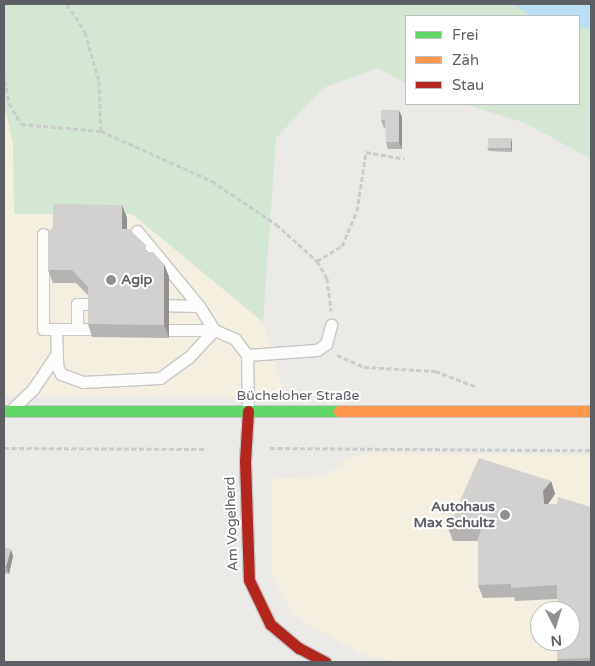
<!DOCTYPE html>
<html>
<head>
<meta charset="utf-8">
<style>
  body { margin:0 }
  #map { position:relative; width:595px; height:666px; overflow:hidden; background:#ebeae6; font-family:"Varela Round",sans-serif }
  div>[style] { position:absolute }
  .commercial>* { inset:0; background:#f4efdf }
  .green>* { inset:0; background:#d4e7d2 }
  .water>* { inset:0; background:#badef5 }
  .path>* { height:3px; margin-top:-1.5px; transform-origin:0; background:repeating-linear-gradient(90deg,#c9ccca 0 5px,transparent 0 7.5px) }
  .roads { filter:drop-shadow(1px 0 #c7c7c7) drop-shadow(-1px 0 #c7c7c7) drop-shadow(0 1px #c7c7c7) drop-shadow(0 -1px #c7c7c7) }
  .lane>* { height:11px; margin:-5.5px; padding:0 5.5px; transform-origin:5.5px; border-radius:5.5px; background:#fcfcfb }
  .fast>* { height:11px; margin:-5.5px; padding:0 5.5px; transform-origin:5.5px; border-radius:5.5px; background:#63d668 }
  .slow>* { height:11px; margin:-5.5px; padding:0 5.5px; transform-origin:5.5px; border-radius:5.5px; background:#ff974d }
  .jam>* { height:11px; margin:-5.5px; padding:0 5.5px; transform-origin:5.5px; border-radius:5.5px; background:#b3261e }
  .wall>* { inset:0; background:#b5b4b2 }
  .shaded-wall>* { inset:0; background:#939291 }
  .building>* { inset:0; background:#d2d1cf; transform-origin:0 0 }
  .dots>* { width:14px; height:14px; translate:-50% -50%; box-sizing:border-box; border:2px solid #fff; border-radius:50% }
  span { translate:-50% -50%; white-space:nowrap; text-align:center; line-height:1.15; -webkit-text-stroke:4px #fff; paint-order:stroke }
  .poi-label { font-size:14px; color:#5c5f64; font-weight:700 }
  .left { translate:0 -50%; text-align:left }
  .right { translate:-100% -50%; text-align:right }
  .street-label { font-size:14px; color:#5c5f64 }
  .frame { position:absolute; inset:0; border:5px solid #5c5f64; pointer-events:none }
  .legend { position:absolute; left:405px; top:15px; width:175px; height:90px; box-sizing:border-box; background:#fff; border:1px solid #bebfc1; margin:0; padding:6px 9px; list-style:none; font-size:15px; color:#5c5f64 }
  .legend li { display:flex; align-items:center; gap:10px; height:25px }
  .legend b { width:25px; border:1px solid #bebfc1 }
  .north { position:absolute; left:530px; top:601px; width:50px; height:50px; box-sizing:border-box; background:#fff; border:1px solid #bebfc1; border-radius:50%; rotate:175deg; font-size:14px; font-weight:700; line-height:20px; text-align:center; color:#5c5f64 }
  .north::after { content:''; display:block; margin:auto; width:18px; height:22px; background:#8e9092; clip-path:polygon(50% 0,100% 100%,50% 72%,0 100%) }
</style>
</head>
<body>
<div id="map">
  <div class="commercial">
    <i style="clip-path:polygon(4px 104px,13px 143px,14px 214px,132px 214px,263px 322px,284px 397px,4px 396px)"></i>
    <i style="clip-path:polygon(evenodd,368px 453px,591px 455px,591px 662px,396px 662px,361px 654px,295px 616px,272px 576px,272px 479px,325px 476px,348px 459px,368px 453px,540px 611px,570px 611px,570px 641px,540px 641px,540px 611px)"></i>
  </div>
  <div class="green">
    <i style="clip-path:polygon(4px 4px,591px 4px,591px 159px,525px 123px,465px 104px,579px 104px,579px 16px,406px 16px,406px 83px,378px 68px,323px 88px,276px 138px,263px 322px,132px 214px,14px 214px,13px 143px,4px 104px)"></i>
  </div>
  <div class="water">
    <i style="clip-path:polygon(512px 4px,591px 4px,591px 30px,579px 26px,579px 16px,533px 16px)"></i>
  </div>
  <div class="path">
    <i style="left:67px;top:4px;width:33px;rotate:57deg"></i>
    <i style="left:85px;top:32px;width:51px;rotate:74.1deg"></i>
    <i style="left:99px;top:81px;width:50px;rotate:87.7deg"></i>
    <i style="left:4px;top:73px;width:30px;rotate:81deg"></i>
    <i style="left:9px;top:103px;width:24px;rotate:60deg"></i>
    <i style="left:21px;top:124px;width:80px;rotate:5deg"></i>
    <i style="left:101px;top:131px;width:122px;rotate:24.2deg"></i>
    <i style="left:212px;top:181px;width:77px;rotate:33.9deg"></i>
    <i style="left:276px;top:224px;width:55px;rotate:42.1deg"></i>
    <i style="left:317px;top:261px;width:20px;rotate:60deg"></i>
    <i style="left:327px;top:278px;width:33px;rotate:83deg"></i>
    <i style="left:317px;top:261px;width:29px;rotate:-31deg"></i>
    <i style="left:342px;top:246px;width:38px;rotate:-67deg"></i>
    <i style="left:357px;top:211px;width:60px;rotate:-81.3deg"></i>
    <i style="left:366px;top:152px;width:39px;rotate:10deg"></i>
    <i style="left:337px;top:355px;width:30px;rotate:24deg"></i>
    <i style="left:364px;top:367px;width:71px;rotate:3.2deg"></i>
    <i style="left:435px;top:371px;width:43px;rotate:20.6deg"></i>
    <i style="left:4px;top:448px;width:202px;rotate:0.3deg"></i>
    <i style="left:270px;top:448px;width:321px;rotate:0.4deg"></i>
  </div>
  <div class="roads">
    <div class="lane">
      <i style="left:137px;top:231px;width:97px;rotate:50.4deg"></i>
      <i style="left:43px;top:234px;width:95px;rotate:90deg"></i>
      <i style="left:43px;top:329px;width:13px"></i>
      <i style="left:77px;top:329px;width:25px;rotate:-90deg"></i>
      <i style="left:77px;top:304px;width:25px"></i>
      <i style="left:105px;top:329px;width:49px;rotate:180deg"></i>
      <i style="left:56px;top:329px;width:37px;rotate:88deg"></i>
      <i style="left:57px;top:366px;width:9px;rotate:63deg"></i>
      <i style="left:61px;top:374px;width:23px;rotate:20deg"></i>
      <i style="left:83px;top:382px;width:77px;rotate:-3deg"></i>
      <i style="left:160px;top:378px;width:34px;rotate:-36deg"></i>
      <i style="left:188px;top:358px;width:38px;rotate:-47deg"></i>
      <i style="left:214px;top:330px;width:28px;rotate:-122deg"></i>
      <i style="left:199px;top:306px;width:43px;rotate:-178.7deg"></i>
      <i style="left:153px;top:330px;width:61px"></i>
      <i style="left:214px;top:330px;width:23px;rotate:23deg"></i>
      <i style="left:235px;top:339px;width:20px;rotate:53deg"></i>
      <i style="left:247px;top:355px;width:56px;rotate:89deg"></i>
      <i style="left:247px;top:355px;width:70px;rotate:-4.1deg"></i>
      <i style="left:317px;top:350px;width:11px;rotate:-34deg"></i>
      <i style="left:326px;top:344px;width:20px;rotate:-75deg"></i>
      <i style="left:14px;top:407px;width:26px;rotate:-43deg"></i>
      <i style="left:33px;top:389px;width:40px;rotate:-56deg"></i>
    </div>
    <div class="fast">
      <i style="left:4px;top:411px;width:335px"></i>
    </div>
    <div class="slow">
      <i style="left:339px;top:411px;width:252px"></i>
    </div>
    <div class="jam">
      <i style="left:248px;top:411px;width:50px;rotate:93.4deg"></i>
      <i style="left:245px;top:461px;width:119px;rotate:88.1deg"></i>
      <i style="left:249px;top:580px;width:49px;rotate:64.5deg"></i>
      <i style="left:270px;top:624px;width:38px;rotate:40deg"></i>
      <i style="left:299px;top:648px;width:30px;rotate:28deg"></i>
    </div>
  </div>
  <div class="wall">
    <i style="clip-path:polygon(402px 117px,402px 149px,388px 149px,386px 142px,386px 127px,384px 128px,381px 120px)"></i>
    <i style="clip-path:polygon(512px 142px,512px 152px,489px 151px,487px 148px)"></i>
    <i style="clip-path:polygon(122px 205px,127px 218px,127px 229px,148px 252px,164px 264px,169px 277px,169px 338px,92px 337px,88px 324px,88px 295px,76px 283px,53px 283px,48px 270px)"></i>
    <i style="clip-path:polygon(551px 481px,555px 494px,548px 504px,591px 507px,591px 662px,559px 662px,557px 659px,557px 599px,515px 601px,514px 597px,483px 598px,478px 585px,478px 541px,453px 541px,448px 528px)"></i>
    <i style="clip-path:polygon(4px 547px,13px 556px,9px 574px,4px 573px)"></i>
  </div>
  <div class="shaded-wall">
    <i style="clip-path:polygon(399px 110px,402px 117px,402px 149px,399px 142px)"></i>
    <i style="clip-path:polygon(511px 138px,512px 142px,512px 152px,511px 148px)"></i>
    <i style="clip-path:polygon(122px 205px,127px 218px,127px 242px,122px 229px)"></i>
    <i style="clip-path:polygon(164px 264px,169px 277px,169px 338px,164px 325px)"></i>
    <i style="clip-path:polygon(551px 481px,555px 494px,548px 504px,544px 504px,543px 491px)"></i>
    <i style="clip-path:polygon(11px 549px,13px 556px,9px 574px,6px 567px)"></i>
  </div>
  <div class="building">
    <i style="clip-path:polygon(381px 110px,399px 110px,399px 142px,386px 142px,385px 120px,381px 120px)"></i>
    <i style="left:488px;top:138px;width:23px;height:10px"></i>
    <i style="clip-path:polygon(53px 204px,122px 205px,122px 229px,129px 229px,146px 245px,146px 252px,153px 252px,164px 264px,164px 325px,88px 324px,88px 287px,72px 270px,48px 270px,48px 232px,53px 227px)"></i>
    <i style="clip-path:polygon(479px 458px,551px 481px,543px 491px,544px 504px,557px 504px,558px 497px,591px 507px,591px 658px,557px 659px,557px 641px,570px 641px,570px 611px,557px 611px,557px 585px,511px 588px,511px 584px,478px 585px,478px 538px,482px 528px,448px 528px)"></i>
    <i style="clip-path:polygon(4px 547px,11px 549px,6px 567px,4px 566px)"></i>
  </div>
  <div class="dots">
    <i style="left:111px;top:280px;background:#8e9092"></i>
    <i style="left:505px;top:515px;background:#8e9092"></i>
  </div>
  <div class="poi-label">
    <span class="left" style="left:121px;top:280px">Agip</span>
    <span class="right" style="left:495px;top:515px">Autohaus<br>Max Schultz</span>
  </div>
  <div class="street-label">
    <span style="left:298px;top:396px">Bücheloher Straße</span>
    <span style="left:232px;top:524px;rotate:-92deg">Am Vogelherd</span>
  </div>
  <div class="frame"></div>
  <ul class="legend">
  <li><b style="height:6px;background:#63d668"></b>Frei</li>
  <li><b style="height:6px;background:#ff974d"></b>Zäh</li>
  <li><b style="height:6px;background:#b3261e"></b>Stau</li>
  </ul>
  <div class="north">N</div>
</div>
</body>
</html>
